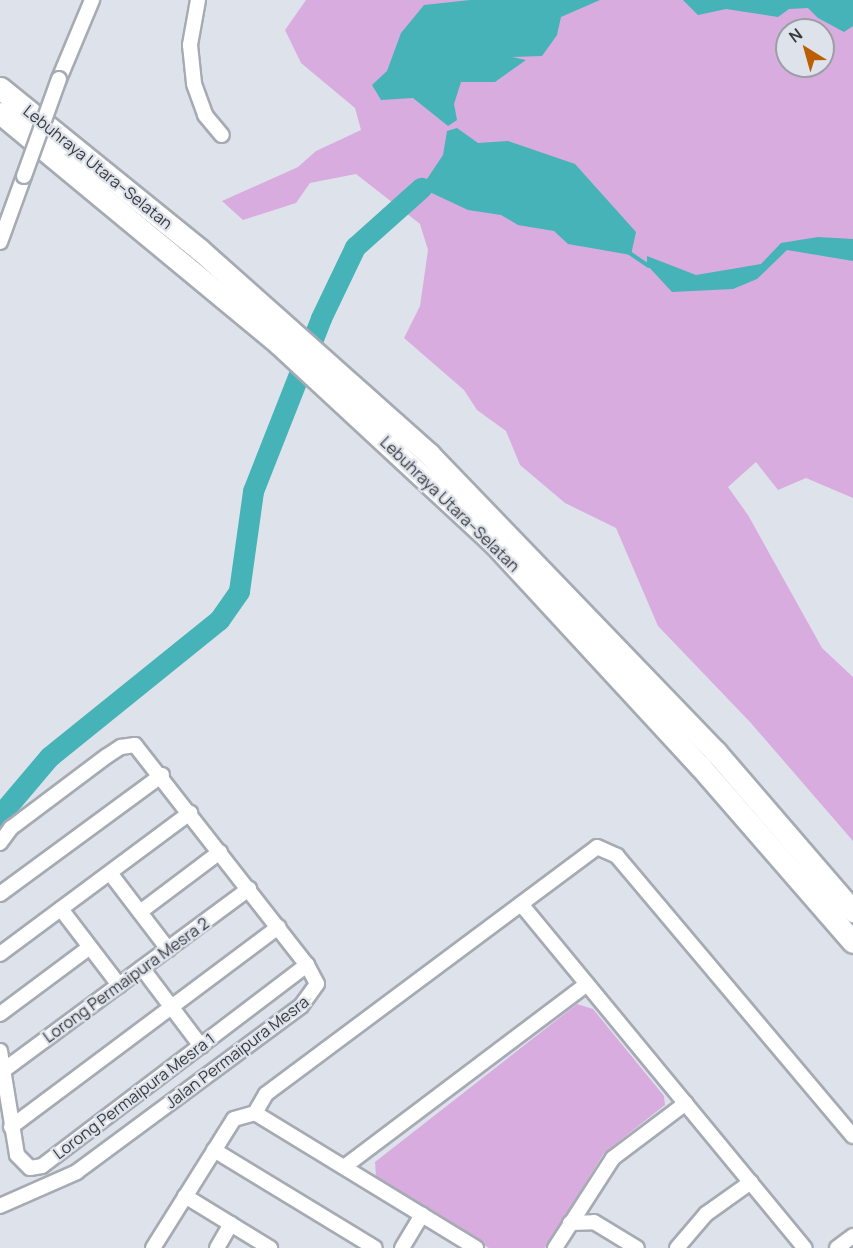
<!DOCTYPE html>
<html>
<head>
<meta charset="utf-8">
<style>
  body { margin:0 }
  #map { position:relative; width:853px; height:1248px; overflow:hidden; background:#dee3eb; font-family:Manrope,sans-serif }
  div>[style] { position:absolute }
  .green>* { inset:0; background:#d8acdf }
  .water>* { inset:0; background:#45b3b7 }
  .stream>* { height:4px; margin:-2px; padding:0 2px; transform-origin:2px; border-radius:2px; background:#45b3b7 }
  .river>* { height:21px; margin:-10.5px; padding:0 10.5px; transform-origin:10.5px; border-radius:10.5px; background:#45b3b7 }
  .roads { filter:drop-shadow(2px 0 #a6abb3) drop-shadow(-2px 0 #a6abb3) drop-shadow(0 2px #a6abb3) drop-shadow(0 -2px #a6abb3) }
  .minor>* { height:14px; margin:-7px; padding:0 7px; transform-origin:7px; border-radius:7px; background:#fff }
  .highway>* { height:21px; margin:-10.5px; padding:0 10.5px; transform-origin:10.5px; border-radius:10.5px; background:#fff }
  .bridges { filter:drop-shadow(2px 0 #a6abb3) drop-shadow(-2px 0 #a6abb3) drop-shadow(0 2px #a6abb3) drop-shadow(0 -2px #a6abb3) }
  .minor-bridge>* { height:14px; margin:-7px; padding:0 7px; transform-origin:7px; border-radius:7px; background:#fff }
  span { translate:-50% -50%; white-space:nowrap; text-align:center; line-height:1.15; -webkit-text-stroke:4.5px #dee3eb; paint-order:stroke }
  .street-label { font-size:16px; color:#373a3d }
  .north { position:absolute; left:775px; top:18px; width:60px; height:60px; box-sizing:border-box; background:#dee3eb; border:2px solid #9b9fa5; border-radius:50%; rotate:323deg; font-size:16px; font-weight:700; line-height:24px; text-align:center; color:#373a3d }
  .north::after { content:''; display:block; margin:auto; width:21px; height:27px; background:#ba5f03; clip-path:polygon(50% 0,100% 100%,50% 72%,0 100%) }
</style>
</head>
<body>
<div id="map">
  <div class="green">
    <i style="clip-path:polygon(evenodd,306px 0,853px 0,853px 498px,806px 478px,778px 490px,756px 462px,728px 487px,748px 515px,822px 648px,853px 677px,853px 841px,750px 722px,658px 626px,616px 528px,565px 503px,520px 465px,506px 431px,477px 410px,464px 390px,404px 338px,420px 306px,428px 250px,420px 224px,356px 174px,310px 183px,296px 203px,243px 220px,222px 201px,298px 167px,316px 151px,361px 130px,355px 108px,301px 63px,285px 30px,306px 0,787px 30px,823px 30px,823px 66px,787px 66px,787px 30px)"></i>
    <i style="clip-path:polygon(577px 1004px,593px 1009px,664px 1096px,665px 1105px,604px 1153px,545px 1248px,489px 1248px,376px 1178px,375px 1162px)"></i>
  </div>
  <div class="water">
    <i style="clip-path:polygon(470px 0,600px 0,561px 17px,557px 35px,542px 56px,512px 57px,526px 60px,495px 82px,461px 82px,454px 104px,457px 120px,448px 126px,413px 98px,381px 100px,372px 85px,387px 71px,401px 33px,424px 5px)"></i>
    <i style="clip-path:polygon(683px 0,853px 0,853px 26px,844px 32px,818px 18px,808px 8px,789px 9px,778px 17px,726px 9px,698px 15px)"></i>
    <i style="clip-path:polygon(457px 128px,478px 143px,508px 141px,575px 164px,636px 232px,631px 255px,568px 244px,554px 231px,518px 225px,501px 215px,468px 210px,421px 188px,443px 155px,447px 131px)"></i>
    <i style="clip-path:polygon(818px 237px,853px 239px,853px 261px,787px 250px,757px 279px,733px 289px,672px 292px,647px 265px,647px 256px,696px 275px,761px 264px,781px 243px)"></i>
  </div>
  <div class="stream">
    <i style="left:628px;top:252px;width:25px;rotate:34deg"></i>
  </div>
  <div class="river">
    <i style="left:0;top:815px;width:76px;rotate:-49.8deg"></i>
    <i style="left:49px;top:757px;width:218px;rotate:-38.9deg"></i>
    <i style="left:219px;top:620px;width:35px;rotate:-55deg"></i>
    <i style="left:239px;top:591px;width:101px;rotate:-82deg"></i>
    <i style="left:253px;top:491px;width:186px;rotate:-68.5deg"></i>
    <i style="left:321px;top:318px;width:79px;rotate:-64.4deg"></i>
    <i style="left:355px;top:247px;width:89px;rotate:-41.8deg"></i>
  </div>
  <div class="roads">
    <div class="minor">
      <i style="left:198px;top:0;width:46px;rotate:100.1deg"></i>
      <i style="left:190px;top:45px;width:39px;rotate:84deg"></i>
      <i style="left:194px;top:84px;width:33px;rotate:70deg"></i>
      <i style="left:205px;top:115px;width:26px;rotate:50deg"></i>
      <i style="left:59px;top:79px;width:86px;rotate:-67.3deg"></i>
      <i style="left:0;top:242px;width:70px;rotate:-70deg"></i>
      <i style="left:0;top:843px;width:19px;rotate:-54deg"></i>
      <i style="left:11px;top:828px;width:120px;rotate:-36.9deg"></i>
      <i style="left:107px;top:756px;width:17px;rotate:-33deg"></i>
      <i style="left:121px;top:747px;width:14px;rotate:-8deg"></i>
      <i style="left:135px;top:745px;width:279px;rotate:52deg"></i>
      <i style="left:307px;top:965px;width:21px;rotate:62deg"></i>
      <i style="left:317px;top:984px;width:27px;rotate:126deg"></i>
      <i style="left:301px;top:1006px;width:279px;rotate:143.5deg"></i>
      <i style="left:77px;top:1172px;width:84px;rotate:156.2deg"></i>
      <i style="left:110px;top:873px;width:96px;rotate:52.7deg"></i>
      <i style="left:0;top:894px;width:201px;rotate:-36.3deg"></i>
      <i style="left:521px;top:904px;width:446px;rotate:50.5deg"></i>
      <i style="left:61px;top:909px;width:96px;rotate:52.7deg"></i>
      <i style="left:140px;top:912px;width:100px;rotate:-36.9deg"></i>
      <i style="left:0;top:954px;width:237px;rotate:-36.6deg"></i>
      <i style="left:142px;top:968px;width:98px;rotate:52.9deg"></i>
      <i style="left:0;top:1014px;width:112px;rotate:-36.7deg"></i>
      <i style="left:0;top:1051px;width:105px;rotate:80.7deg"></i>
      <i style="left:17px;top:1155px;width:18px;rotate:45deg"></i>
      <i style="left:30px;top:1168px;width:12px;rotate:-9deg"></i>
      <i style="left:42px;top:1166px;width:333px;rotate:-37.2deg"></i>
      <i style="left:4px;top:1070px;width:305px;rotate:-36.5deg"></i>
      <i style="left:255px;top:1113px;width:22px;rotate:-60deg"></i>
      <i style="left:266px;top:1094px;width:413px;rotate:-36.7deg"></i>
      <i style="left:597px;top:847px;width:22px;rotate:24deg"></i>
      <i style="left:617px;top:856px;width:366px;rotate:49.9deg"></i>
      <i style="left:11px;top:1127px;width:334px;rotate:-36.8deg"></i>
      <i style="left:214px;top:1150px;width:188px;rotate:31.3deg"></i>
      <i style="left:344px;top:1167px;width:304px;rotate:-37deg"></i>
      <i style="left:185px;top:1196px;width:100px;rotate:31.5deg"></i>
      <i style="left:570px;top:1223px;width:24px;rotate:-2deg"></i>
      <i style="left:594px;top:1222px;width:50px;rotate:31.2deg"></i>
      <i style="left:153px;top:1248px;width:152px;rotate:-57.9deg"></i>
      <i style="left:234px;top:1119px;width:22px;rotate:-16deg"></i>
      <i style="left:255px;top:1113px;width:259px;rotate:31.4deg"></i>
      <i style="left:217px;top:1248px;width:28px;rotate:-60deg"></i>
      <i style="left:402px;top:1248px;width:39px;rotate:-59deg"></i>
      <i style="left:555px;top:1248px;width:107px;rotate:-57.2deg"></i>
      <i style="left:613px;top:1158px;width:91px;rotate:-37deg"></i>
      <i style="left:677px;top:1248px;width:45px;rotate:-49.5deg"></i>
      <i style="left:706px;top:1214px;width:55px;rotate:-35.4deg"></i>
      <i style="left:837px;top:1248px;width:20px;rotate:-37deg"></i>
    </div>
    <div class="highway">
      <i style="left:0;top:88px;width:257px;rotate:39deg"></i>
      <i style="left:200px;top:250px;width:307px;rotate:41.7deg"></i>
      <i style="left:429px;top:454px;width:414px;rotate:46.1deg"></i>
      <i style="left:716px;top:752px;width:210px;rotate:49.3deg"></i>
      <i style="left:0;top:113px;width:362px;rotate:39.6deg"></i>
      <i style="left:279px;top:344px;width:293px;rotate:42.8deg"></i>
      <i style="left:494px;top:543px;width:304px;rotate:47.3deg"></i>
      <i style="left:700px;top:766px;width:233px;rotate:49deg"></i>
    </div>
  </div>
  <div class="bridges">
    <div class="minor-bridge">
      <i style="left:24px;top:176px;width:103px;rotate:-70.2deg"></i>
    </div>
  </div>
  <div class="street-label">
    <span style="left:98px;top:167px;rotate:39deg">Lebuhraya Utara–Selatan</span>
    <span style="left:450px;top:504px;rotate:44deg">Lebuhraya Utara–Selatan</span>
    <span style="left:126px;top:980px;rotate:-36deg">Lorong Permaipura Mesra 2</span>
    <span style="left:237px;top:1052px;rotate:-37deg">Jalan Permaipura Mesra</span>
    <span style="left:134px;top:1096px;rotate:-37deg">Lorong Permaipura Mesra 1</span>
  </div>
  <div class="north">N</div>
</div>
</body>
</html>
